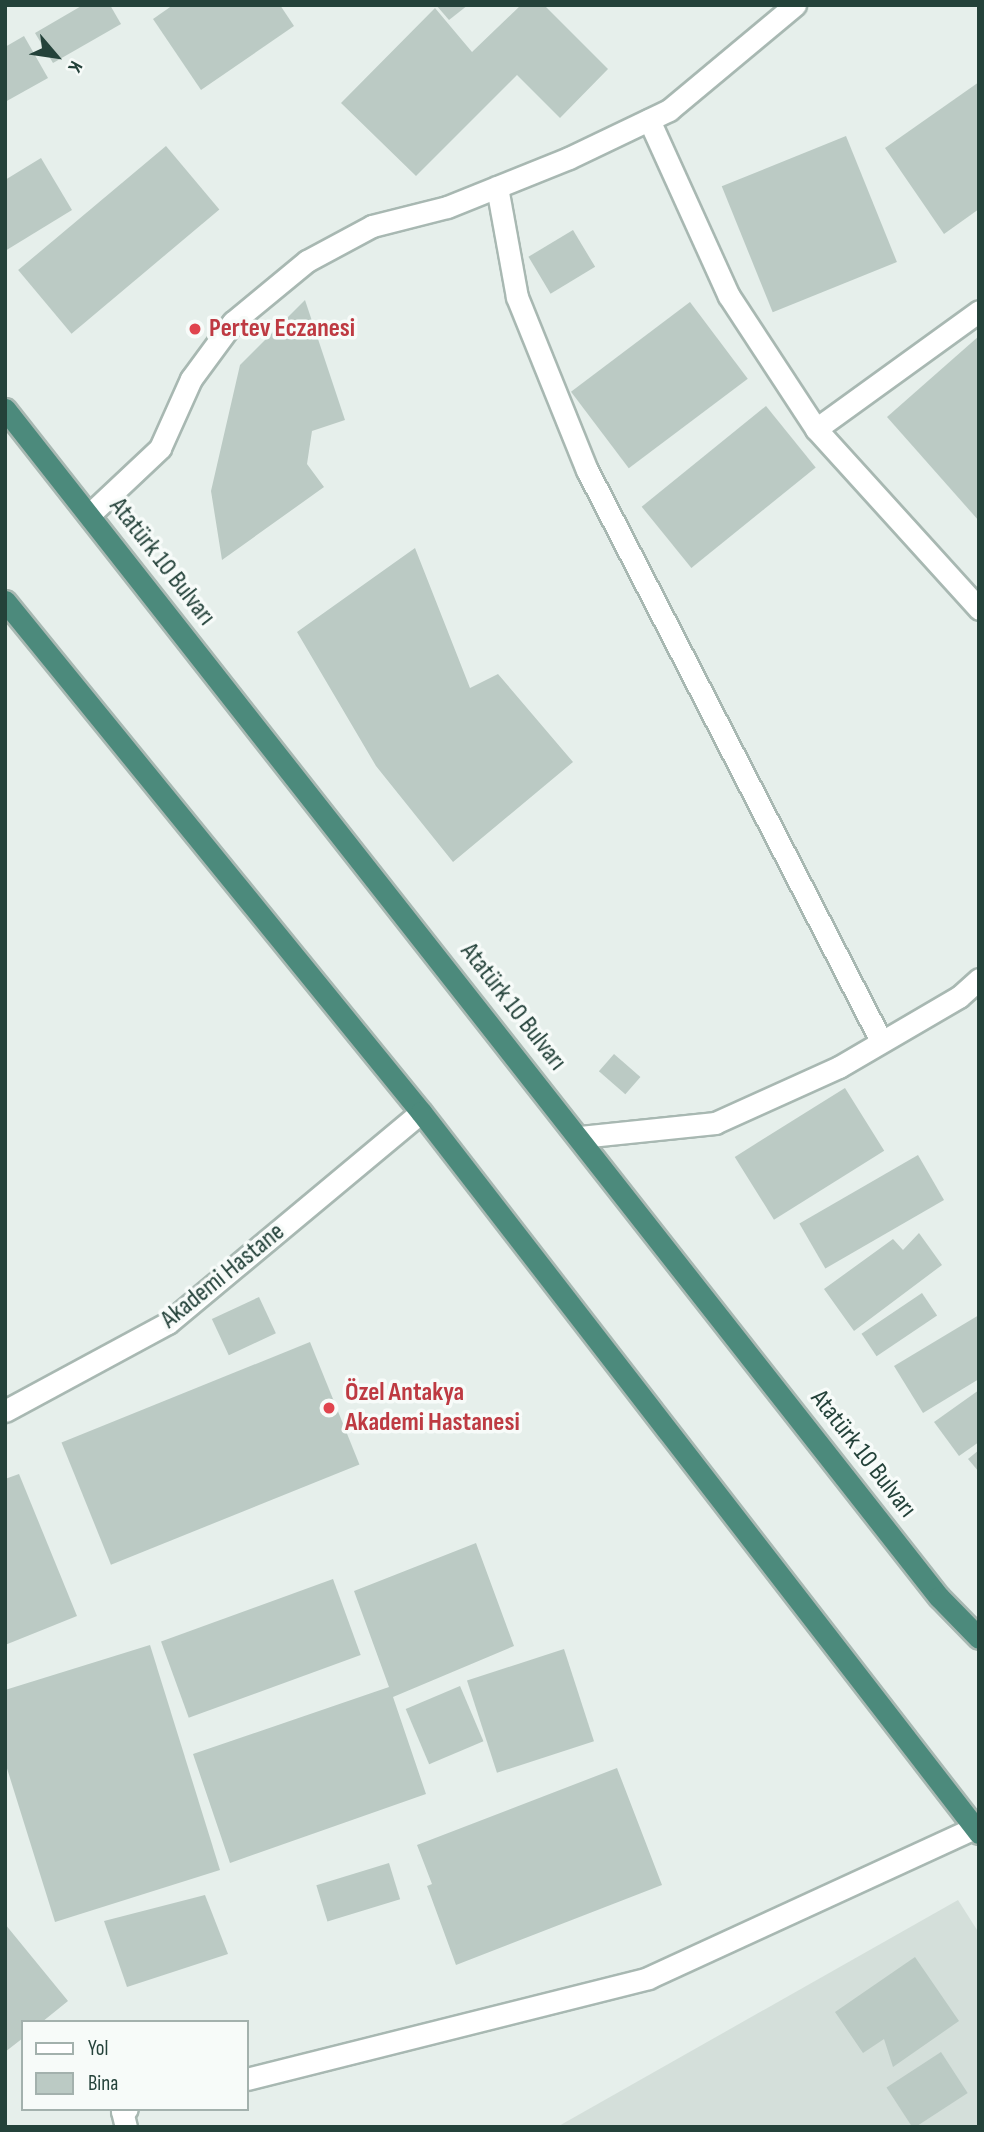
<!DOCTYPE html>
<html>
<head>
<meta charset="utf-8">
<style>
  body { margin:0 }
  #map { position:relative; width:984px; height:2132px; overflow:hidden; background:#e6efeb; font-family:"Sofia Sans Condensed",sans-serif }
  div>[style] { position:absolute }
  .built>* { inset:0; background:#d4dfda }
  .building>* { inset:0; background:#bbcac4; transform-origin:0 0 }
  .roads { filter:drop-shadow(2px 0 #a8b8b2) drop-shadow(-2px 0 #a8b8b2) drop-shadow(0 2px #a8b8b2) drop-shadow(0 -2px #a8b8b2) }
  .minor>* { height:21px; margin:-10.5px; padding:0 10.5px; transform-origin:10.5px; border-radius:10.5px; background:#fff }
  .trunk>* { height:21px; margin:-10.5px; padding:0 10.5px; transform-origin:10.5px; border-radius:10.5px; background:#4c8a7c }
  .dots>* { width:19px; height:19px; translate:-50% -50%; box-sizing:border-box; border:4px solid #f7fbf9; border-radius:50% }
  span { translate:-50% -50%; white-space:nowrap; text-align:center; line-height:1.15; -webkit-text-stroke:7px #f7fbf9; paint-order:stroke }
  .health-label { font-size:26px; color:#be3a42; font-weight:700 }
  .left { translate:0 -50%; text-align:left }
  .street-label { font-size:26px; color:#24423a }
  .frame { position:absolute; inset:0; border:7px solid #24423a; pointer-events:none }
  .legend { position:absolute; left:21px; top:2020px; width:228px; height:91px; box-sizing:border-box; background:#f7fbf9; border:2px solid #a3b1ad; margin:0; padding:9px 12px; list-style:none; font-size:21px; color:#24423a }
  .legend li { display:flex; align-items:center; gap:14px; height:35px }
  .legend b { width:35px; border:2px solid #a3b1ad }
  .north { position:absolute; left:21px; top:21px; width:70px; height:70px; -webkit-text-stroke:5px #f7fbf9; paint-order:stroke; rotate:119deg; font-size:19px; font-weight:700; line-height:28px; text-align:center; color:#24423a }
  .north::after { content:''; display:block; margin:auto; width:24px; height:32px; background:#24423a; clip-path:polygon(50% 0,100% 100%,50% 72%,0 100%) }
</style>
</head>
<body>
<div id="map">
  <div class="built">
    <i style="clip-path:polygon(958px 1900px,979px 1933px,979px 2127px,557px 2127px)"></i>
  </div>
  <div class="building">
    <i style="clip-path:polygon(83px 5px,110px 5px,121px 24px,53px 63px,35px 33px)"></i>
    <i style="clip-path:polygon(173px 5px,280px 5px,294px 26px,201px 90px,153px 19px)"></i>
    <i style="clip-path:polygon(436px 5px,468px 5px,449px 20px)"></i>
    <i style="clip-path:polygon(521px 5px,544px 5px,608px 69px,560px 118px,517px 75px,416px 176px,341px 103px,435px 8px,472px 52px)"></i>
    <i style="clip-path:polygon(24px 36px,48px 78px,5px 102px,5px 47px)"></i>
    <i style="clip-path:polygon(979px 82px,979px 209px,944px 234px,885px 148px)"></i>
    <i style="left:846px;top:136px;width:136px;height:134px;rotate:68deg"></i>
    <i style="left:166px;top:146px;width:83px;height:193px;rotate:50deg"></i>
    <i style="clip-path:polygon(41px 158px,72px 210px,5px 251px,5px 180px)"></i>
    <i style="left:573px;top:230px;width:43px;height:52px;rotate:59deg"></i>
    <i style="clip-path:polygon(305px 300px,345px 420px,312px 431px,307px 464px,324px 487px,222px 560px,211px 491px,240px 365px)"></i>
    <i style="left:690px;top:302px;width:96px;height:149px;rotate:53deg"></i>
    <i style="clip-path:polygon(979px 336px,979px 521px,887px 417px)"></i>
    <i style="left:766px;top:406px;width:79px;height:160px;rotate:51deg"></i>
    <i style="clip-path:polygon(415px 548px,470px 688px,498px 674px,573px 762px,453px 862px,376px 766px,297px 632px)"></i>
    <i style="left:614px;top:1054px;width:35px;height:23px;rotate:41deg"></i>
    <i style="left:845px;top:1088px;width:74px;height:130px;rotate:58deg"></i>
    <i style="left:918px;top:1155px;width:52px;height:137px;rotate:60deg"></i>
    <i style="clip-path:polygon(919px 1233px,942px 1265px,854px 1331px,824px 1289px,893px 1239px,903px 1250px)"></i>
    <i style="left:922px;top:1293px;width:27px;height:73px;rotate:56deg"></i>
    <i style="left:259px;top:1297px;width:40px;height:52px;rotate:65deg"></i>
    <i style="clip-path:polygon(979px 1315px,979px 1379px,923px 1413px,894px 1366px)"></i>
    <i style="left:310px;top:1342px;width:132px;height:268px;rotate:68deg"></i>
    <i style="clip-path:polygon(979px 1390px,979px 1442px,959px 1456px,934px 1422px)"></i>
    <i style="clip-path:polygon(979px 1450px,979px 1472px,968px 1459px)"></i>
    <i style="clip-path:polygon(19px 1474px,77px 1616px,5px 1645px,5px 1479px)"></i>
    <i style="clip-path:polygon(476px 1543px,514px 1646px,393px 1697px,426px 1794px,230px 1863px,193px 1754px,389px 1687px,354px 1591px)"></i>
    <i style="left:333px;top:1579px;width:81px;height:183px;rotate:70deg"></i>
    <i style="clip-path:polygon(150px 1645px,220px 1870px,55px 1922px,5px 1762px,5px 1690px)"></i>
    <i style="left:564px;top:1649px;width:97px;height:102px;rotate:72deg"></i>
    <i style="left:460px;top:1686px;width:60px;height:59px;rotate:67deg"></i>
    <i style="clip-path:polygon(617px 1768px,662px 1885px,456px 1965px,427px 1886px,432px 1884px,417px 1845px)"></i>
    <i style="left:389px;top:1863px;width:38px;height:76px;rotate:73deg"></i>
    <i style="clip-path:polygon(205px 1895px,228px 1954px,127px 1987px,104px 1921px)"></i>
    <i style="clip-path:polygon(5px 1924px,68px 2001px,42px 2022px,23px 2022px,23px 2038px,5px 2052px)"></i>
    <i style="clip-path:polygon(915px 1957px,959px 2021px,893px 2067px,884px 2039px,863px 2053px,835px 2012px)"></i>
    <i style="left:941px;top:2052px;width:49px;height:65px;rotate:57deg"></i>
  </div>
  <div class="roads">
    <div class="minor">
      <i style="left:649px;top:120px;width:193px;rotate:65.6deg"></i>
      <i style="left:729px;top:296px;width:159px;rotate:56.8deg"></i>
      <i style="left:816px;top:429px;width:243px;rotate:47.8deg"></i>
      <i style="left:497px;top:187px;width:112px;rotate:79.7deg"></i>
      <i style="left:517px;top:297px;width:187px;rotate:68deg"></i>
      <i style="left:587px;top:470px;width:640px;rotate:62.75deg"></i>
      <i style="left:816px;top:429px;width:201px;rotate:-35.9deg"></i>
      <i style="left:89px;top:515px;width:98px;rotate:-43.3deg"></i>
      <i style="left:160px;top:448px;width:76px;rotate:-65.8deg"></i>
      <i style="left:191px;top:379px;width:71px;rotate:-53.6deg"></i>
      <i style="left:233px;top:322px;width:96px;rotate:-39.5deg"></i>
      <i style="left:307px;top:261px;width:74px;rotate:-28.3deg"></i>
      <i style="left:372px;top:226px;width:77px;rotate:-14.2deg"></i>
      <i style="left:447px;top:207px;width:131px;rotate:-21.9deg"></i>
      <i style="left:569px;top:158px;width:111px;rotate:-25.6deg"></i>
      <i style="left:669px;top:110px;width:164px;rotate:-39.8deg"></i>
      <i style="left:580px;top:1137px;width:136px;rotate:-5.9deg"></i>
      <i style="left:715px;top:1123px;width:136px;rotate:-24.3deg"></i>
      <i style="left:839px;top:1067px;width:139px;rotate:-30.3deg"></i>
      <i style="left:959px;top:997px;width:27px;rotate:-42deg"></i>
      <i style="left:5px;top:1411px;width:185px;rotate:-28.4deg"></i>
      <i style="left:168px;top:1323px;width:329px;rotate:-39.8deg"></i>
      <i style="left:247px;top:2079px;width:414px;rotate:-14.1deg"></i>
      <i style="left:648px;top:1978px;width:359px;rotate:-24.7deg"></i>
      <i style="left:126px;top:2127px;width:16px;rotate:-104deg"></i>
      <i style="left:122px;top:2111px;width:5px;rotate:-22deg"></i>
    </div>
    <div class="trunk">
      <i style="left:5px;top:409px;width:1511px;rotate:51.83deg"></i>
      <i style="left:939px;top:1597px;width:57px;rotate:45.7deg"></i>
      <i style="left:5px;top:601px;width:659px;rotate:50.85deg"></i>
      <i style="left:421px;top:1112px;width:912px;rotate:52.26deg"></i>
    </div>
  </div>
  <div class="dots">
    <i style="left:195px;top:329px;background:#e0444e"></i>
    <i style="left:329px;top:1408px;background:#e0444e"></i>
  </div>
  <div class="health-label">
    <span class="left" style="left:209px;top:329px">Pertev Eczanesi</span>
    <span class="left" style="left:345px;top:1408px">Özel Antakya<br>Akademi Hastanesi</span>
  </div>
  <div class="street-label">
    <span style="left:162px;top:562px;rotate:52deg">Atatürk 10 Bulvarı</span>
    <span style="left:513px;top:1007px;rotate:52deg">Atatürk 10 Bulvarı</span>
    <span style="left:223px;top:1276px;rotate:-39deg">Akademi Hastane</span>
    <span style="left:863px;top:1454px;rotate:52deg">Atatürk 10 Bulvarı</span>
  </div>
  <div class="frame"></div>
  <ul class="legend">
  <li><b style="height:9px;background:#fff"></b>Yol</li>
  <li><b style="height:19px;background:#bbcac4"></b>Bina</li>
  </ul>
  <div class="north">K</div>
</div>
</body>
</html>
